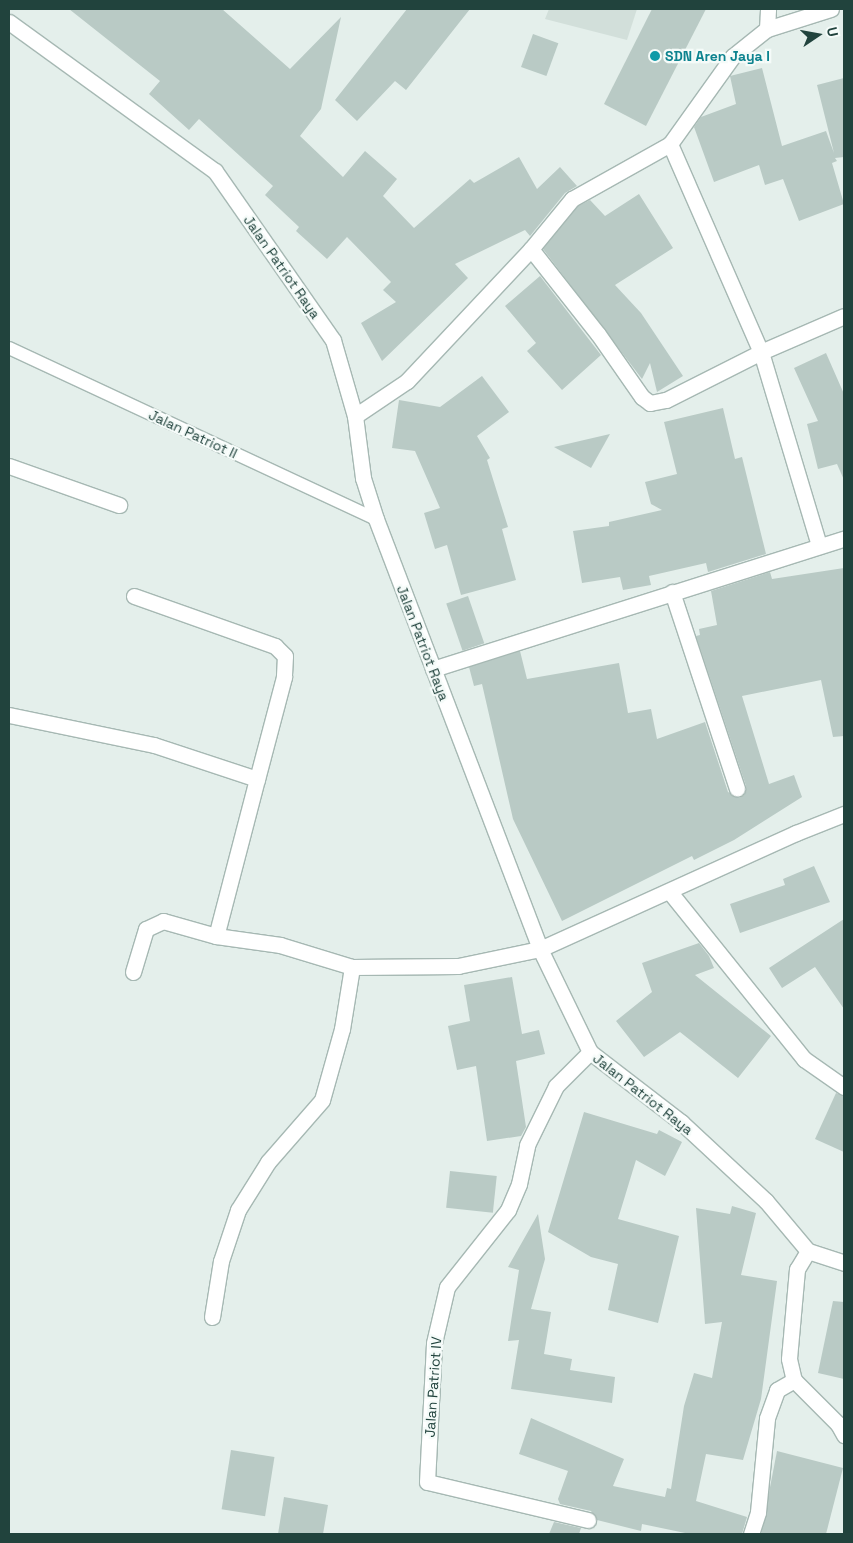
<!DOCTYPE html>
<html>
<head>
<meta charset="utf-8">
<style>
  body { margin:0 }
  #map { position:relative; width:853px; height:1543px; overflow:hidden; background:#e4efeb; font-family:"Space Grotesk",sans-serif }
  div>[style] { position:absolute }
  .built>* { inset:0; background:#d2dfda }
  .building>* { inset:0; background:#b9cac5; transform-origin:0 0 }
  .roads { filter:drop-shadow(1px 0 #a6b8b3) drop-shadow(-1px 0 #a6b8b3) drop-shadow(0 1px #a6b8b3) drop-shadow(0 -1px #a6b8b3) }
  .lane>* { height:12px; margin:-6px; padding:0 6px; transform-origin:6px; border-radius:6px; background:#fff }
  .street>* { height:15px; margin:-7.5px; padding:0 7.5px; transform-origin:7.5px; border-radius:7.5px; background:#fff }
  .dots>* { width:14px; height:14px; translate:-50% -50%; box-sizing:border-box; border:2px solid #f5fbf9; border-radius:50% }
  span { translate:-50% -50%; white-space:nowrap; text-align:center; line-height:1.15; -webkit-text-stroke:4.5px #f5fbf9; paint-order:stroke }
  .culture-label { font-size:14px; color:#0d838f; font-weight:700 }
  .left { translate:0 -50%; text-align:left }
  .street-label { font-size:14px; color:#21433d }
  .frame { position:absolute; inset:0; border:10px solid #21433d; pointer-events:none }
  .north { position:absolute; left:793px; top:10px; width:50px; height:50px; -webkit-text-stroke:4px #f5fbf9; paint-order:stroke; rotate:78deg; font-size:14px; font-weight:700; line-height:20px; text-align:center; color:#21433d }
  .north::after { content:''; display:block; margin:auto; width:18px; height:22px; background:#21433d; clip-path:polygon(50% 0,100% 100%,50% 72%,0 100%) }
</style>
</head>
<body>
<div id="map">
  <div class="built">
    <i style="clip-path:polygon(549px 9px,637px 9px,627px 40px,545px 19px)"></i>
  </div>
  <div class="building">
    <i style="clip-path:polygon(69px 9px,222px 9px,290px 69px,341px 17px,321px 109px,300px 136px,343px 177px,365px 151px,397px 179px,383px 196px,414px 228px,470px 179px,474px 183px,519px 157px,537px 189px,560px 167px,577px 186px,565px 193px,530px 236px,525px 230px,455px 264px,468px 278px,382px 361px,361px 323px,396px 302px,383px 290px,391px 282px,347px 237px,327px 259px,296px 231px,299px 227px,265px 195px,273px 186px,199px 119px,189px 130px,149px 94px,160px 81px)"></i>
    <i style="clip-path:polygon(407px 9px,470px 9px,406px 90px,395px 81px,357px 121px,335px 100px)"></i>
    <i style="clip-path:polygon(652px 9px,706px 9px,646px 126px,604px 104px)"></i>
    <i style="left:533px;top:34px;width:27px;height:35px;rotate:20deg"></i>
    <i style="clip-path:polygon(762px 68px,782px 146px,826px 131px,834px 153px,817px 85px,844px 78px,844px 157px,835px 158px,837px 161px,832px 163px,844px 204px,799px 221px,783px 179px,765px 185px,759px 165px,714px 182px,694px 127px,701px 117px,736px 104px,730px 76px)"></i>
    <i style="clip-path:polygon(639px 194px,673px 248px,615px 285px,641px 313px,683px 376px,657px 392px,650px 363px,642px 379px,543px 249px,578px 206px,590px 200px,605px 216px)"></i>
    <i style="clip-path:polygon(540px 276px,601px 355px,562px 390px,527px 351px,536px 343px,505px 306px)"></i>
    <i style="clip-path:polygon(826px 353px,844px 394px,844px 480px,837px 464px,818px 469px,807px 424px,818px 421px,794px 368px)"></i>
    <i style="clip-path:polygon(482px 376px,509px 412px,477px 436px,490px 458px,487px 460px,508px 527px,502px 529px,516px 580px,461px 595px,447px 545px,435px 549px,424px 513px,440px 508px,415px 451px,392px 448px,399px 400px,440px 407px)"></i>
    <i style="clip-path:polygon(723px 408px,735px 459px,742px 457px,766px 554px,708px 572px,706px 563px,649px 576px,651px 585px,623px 590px,620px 577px,582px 583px,573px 531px,609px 526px,609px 522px,662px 510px,651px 504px,645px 482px,677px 474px,664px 422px)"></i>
    <i style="clip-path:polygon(610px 434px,591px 468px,554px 447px)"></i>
    <i style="clip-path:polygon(844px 568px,844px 736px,833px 737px,821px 680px,742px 696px,769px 784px,794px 775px,802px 797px,734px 840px,694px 860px,692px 856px,562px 921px,513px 819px,482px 684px,474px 686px,469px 667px,520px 651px,527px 679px,619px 663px,628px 713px,651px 709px,657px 739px,705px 722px,728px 792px,739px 798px,744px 795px,746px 786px,696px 636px,700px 635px,699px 629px,717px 625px,711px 591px,770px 572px,772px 579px)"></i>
    <i style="left:468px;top:596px;width:50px;height:23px;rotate:71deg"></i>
    <i style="clip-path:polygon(814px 866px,830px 902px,740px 933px,730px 904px,785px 885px,783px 879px)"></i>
    <i style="clip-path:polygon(844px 919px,844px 1009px,815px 967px,782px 988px,769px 968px)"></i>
    <i style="clip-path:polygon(699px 943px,709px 956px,714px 968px,695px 975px,771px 1036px,738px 1078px,680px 1032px,644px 1057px,616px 1021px,652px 992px,642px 963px)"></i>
    <i style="clip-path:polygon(512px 977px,522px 1034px,539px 1030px,545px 1054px,516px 1061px,526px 1127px,521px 1136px,487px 1141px,476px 1066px,457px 1070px,448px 1026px,470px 1021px,464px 985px)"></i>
    <i style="clip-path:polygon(836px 1093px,844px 1096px,844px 1152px,815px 1139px)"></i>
    <i style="clip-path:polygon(584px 1112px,657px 1134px,659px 1130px,682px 1142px,665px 1176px,636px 1160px,618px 1219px,679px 1236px,658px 1323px,608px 1310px,618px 1264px,591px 1257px,548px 1232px)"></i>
    <i style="left:450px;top:1171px;width:47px;height:37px;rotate:6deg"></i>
    <i style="clip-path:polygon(732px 1206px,756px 1213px,741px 1275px,777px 1281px,761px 1399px,743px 1460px,706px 1454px,696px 1501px,747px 1517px,742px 1534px,690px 1534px,642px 1524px,641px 1531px,597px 1520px,591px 1511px,560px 1504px,558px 1499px,568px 1471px,519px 1454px,531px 1418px,624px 1459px,613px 1486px,665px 1497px,667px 1488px,671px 1489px,684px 1406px,694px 1373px,712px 1378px,722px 1322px,705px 1324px,696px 1208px,730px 1214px)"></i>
    <i style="clip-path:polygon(538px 1214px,545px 1259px,531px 1309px,551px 1312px,544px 1354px,572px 1359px,570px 1370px,615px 1377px,612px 1403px,511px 1389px,519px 1340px,508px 1341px,519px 1270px,508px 1267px)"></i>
    <i style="clip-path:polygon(833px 1301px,844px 1302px,844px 1379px,818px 1373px)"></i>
    <i style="left:231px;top:1450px;width:44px;height:60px;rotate:9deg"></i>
    <i style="clip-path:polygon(777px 1451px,843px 1468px,826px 1534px,761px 1534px)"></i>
    <i style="clip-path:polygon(284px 1497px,328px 1505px,323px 1534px,278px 1534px)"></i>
    <i style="clip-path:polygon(554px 1522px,581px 1528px,579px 1534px,549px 1534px)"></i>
  </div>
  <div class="roads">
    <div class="lane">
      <i style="left:9px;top:348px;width:405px;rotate:25deg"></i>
    </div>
    <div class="street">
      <i style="left:9px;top:22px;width:254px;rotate:35.9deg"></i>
      <i style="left:215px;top:171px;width:206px;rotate:55.1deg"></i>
      <i style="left:333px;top:340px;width:79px;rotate:73.9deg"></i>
      <i style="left:355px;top:416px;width:63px;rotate:82.6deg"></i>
      <i style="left:363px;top:478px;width:43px;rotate:72.4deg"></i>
      <i style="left:376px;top:519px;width:460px;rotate:69.1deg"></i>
      <i style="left:540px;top:949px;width:114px;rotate:64.1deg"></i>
      <i style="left:590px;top:1052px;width:115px;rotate:37.6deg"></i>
      <i style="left:681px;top:1122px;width:116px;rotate:42.9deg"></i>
      <i style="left:766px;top:1201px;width:65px;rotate:50deg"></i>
      <i style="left:808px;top:1251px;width:38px;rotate:18deg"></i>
      <i style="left:767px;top:29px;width:20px;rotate:-87deg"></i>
      <i style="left:670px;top:144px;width:227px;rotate:66.4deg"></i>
      <i style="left:761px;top:352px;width:202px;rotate:73.3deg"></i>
      <i style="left:531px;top:249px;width:108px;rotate:51.8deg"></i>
      <i style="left:598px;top:334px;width:77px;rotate:55.1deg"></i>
      <i style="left:642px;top:397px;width:10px;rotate:37deg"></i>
      <i style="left:650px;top:403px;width:16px;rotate:-11deg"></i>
      <i style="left:666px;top:400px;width:106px;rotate:-26.8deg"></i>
      <i style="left:761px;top:352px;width:90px;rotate:-23.4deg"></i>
      <i style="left:355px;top:416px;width:63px;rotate:-33.9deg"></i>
      <i style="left:407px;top:381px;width:181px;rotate:-46.8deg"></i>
      <i style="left:531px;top:249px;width:65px;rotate:-50.6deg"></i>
      <i style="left:572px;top:199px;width:112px;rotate:-29.3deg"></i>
      <i style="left:670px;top:144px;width:108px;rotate:-54.4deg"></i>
      <i style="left:733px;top:56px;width:43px;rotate:-38.5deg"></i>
      <i style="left:767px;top:29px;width:67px;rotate:-17.4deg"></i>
      <i style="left:9px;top:466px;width:117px;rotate:19.5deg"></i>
      <i style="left:672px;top:592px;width:207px;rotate:71.7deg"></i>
      <i style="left:134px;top:596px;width:150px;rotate:19.5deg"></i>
      <i style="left:275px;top:646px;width:14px;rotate:45deg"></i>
      <i style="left:285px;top:656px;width:21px;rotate:93deg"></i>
      <i style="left:284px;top:677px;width:106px;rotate:104.8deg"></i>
      <i style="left:433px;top:669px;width:431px;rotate:-17.6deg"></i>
      <i style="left:9px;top:715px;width:148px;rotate:11.7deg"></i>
      <i style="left:154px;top:745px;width:108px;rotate:18.3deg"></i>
      <i style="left:257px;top:779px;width:162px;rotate:104.6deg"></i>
      <i style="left:669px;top:891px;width:216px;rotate:51.2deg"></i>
      <i style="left:804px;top:1059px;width:49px;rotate:35deg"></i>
      <i style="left:133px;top:972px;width:45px;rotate:-73.2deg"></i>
      <i style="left:146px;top:929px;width:19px;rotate:-25deg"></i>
      <i style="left:163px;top:921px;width:55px;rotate:15.8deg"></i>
      <i style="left:216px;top:936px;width:65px;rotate:8deg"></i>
      <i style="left:280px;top:945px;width:75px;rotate:17deg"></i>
      <i style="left:352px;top:967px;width:106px;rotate:-0.5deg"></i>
      <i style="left:458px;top:966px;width:84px;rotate:-11.7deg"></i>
      <i style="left:540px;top:949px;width:281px;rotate:-24.4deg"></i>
      <i style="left:796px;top:833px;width:52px;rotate:-21.6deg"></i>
      <i style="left:808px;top:1251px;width:21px;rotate:121deg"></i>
      <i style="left:797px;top:1269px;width:90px;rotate:95.1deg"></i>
      <i style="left:789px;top:1359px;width:22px;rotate:77deg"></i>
      <i style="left:794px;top:1380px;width:62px;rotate:45deg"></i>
      <i style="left:838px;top:1424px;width:13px;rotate:61deg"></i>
      <i style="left:212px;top:1317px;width:57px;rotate:-80.9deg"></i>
      <i style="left:221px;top:1261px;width:54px;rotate:-71.6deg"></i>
      <i style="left:238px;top:1210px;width:57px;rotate:-58deg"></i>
      <i style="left:268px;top:1162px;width:82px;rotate:-48.9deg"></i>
      <i style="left:322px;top:1100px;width:74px;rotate:-74.3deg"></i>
      <i style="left:342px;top:1029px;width:63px;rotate:-80.8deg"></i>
      <i style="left:588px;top:1520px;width:165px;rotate:-166.7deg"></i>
      <i style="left:427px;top:1482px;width:139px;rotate:-87.1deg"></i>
      <i style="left:434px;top:1343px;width:57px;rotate:-76.9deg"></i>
      <i style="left:447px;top:1287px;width:98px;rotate:-51.6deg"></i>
      <i style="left:508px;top:1210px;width:28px;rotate:-67deg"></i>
      <i style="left:519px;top:1184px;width:40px;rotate:-78deg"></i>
      <i style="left:527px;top:1145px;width:66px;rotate:-63.8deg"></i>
      <i style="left:556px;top:1086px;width:48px;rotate:-45deg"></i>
      <i style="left:751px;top:1534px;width:23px;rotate:-72deg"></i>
      <i style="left:758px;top:1512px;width:94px;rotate:-84.5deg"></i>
      <i style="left:767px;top:1418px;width:30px;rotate:-70deg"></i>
      <i style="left:777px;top:1390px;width:20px;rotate:-30deg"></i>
    </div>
  </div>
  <div class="dots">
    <i style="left:655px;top:56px;background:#0f9aa8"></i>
  </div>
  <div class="culture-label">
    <span class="left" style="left:665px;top:56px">SDN Aren Jaya I</span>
  </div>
  <div class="street-label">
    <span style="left:282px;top:267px;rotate:55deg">Jalan Patriot Raya</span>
    <span style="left:193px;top:434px;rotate:25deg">Jalan Patriot II</span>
    <span style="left:423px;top:643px;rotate:69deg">Jalan Patriot Raya</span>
    <span style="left:643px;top:1094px;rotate:38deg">Jalan Patriot Raya</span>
    <span style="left:433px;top:1387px;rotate:-86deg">Jalan Patriot IV</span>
  </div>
  <div class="frame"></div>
  <div class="north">U</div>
</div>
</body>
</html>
